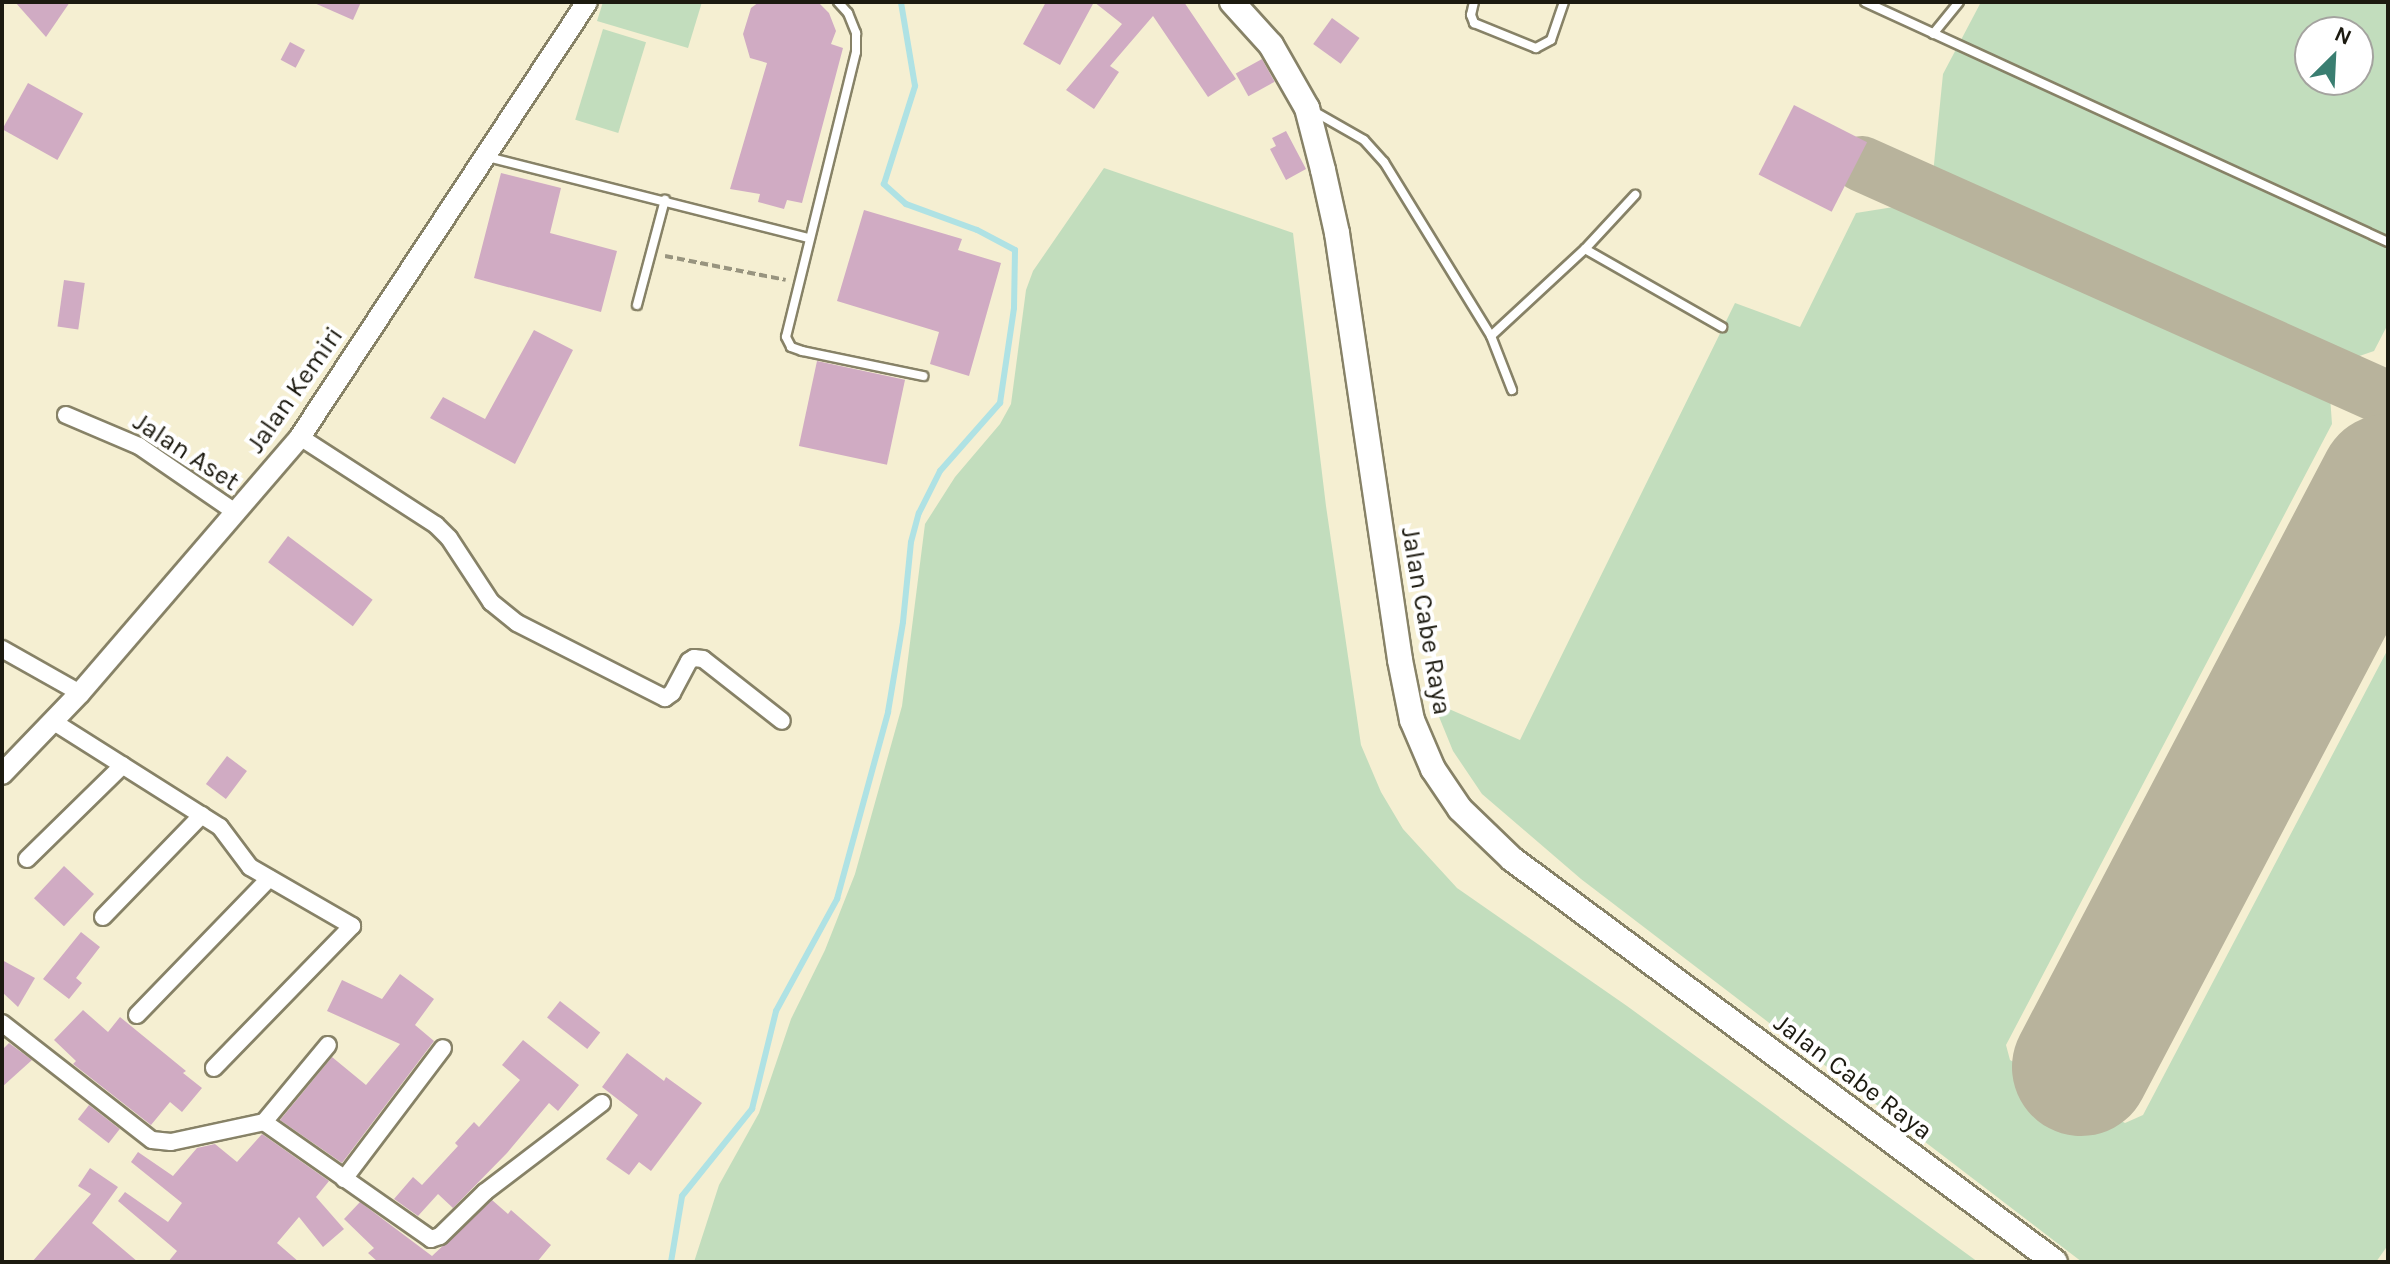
<!DOCTYPE html>
<html>
<head>
<meta charset="utf-8">
<style>
  body { margin:0 }
  #map { position:relative; width:2390px; height:1264px; overflow:hidden; background:#f5efd2; font-family:Karla,sans-serif }
  div>[style] { position:absolute }
  .green>* { inset:0; background:#c2ddbd; transform-origin:0 0 }
  .stream>* { height:6px; margin:-3px; padding:0 3px; transform-origin:3px; border-radius:3px; background:#afe2e4 }
  .taxiway>* { height:56px; margin:-28px; padding:0 28px; transform-origin:28px; border-radius:28px; background:#b8b39c }
  .runway>* { height:138px; margin:-69px; padding:0 69px; transform-origin:69px; border-radius:69px; background:#b8b39c }
  .building>* { inset:0; background:#d0abc3; transform-origin:0 0 }
  .path>* { height:4px; margin-top:-2px; transform-origin:0; background:repeating-linear-gradient(90deg,#98947f 0 8px,transparent 0 12px) }
  .roads { filter:drop-shadow(2px 0 #878267) drop-shadow(-2px 0 #878267) drop-shadow(0 2px #878267) drop-shadow(0 -2px #878267) }
  .service>* { height:8px; margin:-4px; padding:0 4px; transform-origin:4px; border-radius:4px; background:#fff }
  .minor>* { height:16px; margin:-8px; padding:0 8px; transform-origin:8px; border-radius:8px; background:#fff }
  .tertiary>* { height:20px; margin:-10px; padding:0 10px; transform-origin:10px; border-radius:10px; background:#fff }
  .secondary>* { height:24px; margin:-12px; padding:0 12px; transform-origin:12px; border-radius:12px; background:#fff }
  span { translate:-50% -50%; white-space:nowrap; text-align:center; line-height:1.15; -webkit-text-stroke:8px #fff; paint-order:stroke }
  .street-label { font-size:26px; color:#1c1a10 }
  .frame { position:absolute; inset:0; border:4px solid #1c1a10; pointer-events:none }
  .north { position:absolute; left:2294px; top:16px; width:80px; height:80px; box-sizing:border-box; background:#fff; border:2px solid #a4a39f; border-radius:50%; rotate:24deg; font-size:22px; font-weight:700; line-height:32px; text-align:center; color:#1c1a10 }
  .north::after { content:''; display:block; margin:auto; width:28px; height:36px; background:#3a7e71; clip-path:polygon(50% 0,100% 100%,50% 72%,0 100%) }
</style>
</head>
<body>
<div id="map">
  <div class="green">
    <i style="clip-path:polygon(603px 2px,702px 2px,688px 48px,597px 21px)"></i>
    <i style="clip-path:polygon(evenodd,1981px 2px,2388px 2px,2388px 324px,2374px 351px,2342px 362px,1933px 174px,1943px 74px,1981px 2px,2310px 32px,2358px 32px,2358px 80px,2310px 80px,2310px 32px)"></i>
    <i style="left:603px;top:29px;width:45px;height:95px;rotate:17deg"></i>
    <i style="clip-path:polygon(1104px 168px,1293px 233px,1326px 506px,1361px 745px,1381px 792px,1403px 829px,1457px 888px,1627px 1006px,1978px 1262px,694px 1262px,719px 1185px,759px 1113px,791px 1019px,825px 950px,855px 874px,902px 706px,925px 524px,955px 477px,1000px 424px,1011px 404px,1026px 290px,1033px 271px)"></i>
    <i style="clip-path:polygon(1900px 206px,2330px 396px,2332px 424px,2006px 1045px,2010px 1060px,2125px 1123px,2143px 1115px,2388px 649px,2388px 1245px,2376px 1262px,2082px 1262px,1581px 879px,1482px 794px,1453px 751px,1433px 702px,1520px 740px,1735px 303px,1800px 327px,1856px 213px)"></i>
  </div>
  <div class="stream">
    <i style="left:671px;top:1262px;width:67px;rotate:-80.5deg"></i>
    <i style="left:682px;top:1196px;width:112px;rotate:-51.2deg"></i>
    <i style="left:752px;top:1109px;width:101px;rotate:-76.2deg"></i>
    <i style="left:776px;top:1011px;width:128px;rotate:-61.4deg"></i>
    <i style="left:837px;top:899px;width:194px;rotate:-74.7deg"></i>
    <i style="left:888px;top:712px;width:91px;rotate:-80.5deg"></i>
    <i style="left:903px;top:622px;width:80px;rotate:-84.3deg"></i>
    <i style="left:911px;top:542px;width:30px;rotate:-75deg"></i>
    <i style="left:919px;top:513px;width:47px;rotate:-63.4deg"></i>
    <i style="left:940px;top:471px;width:91px;rotate:-48.6deg"></i>
    <i style="left:1000px;top:403px;width:96px;rotate:-81.6deg"></i>
    <i style="left:1014px;top:308px;width:58px;rotate:-89deg"></i>
    <i style="left:1015px;top:250px;width:43px;rotate:-152.2deg"></i>
    <i style="left:977px;top:230px;width:76px;rotate:-159.9deg"></i>
    <i style="left:906px;top:204px;width:30px;rotate:-138deg"></i>
    <i style="left:884px;top:184px;width:103px;rotate:-72.4deg"></i>
    <i style="left:915px;top:86px;width:85px;rotate:-99.5deg"></i>
  </div>
  <div class="taxiway">
    <i style="left:1862px;top:164px;width:576px;rotate:24.07deg"></i>
  </div>
  <div class="runway">
    <i style="left:2081px;top:1067px;width:660px;rotate:-62.27deg"></i>
  </div>
  <div class="building">
    <i style="clip-path:polygon(15px 2px,70px 2px,46px 37px)"></i>
    <i style="clip-path:polygon(312px 2px,361px 2px,353px 20px)"></i>
    <i style="clip-path:polygon(759px 2px,818px 2px,829px 13px,836px 31px,831px 44px,843px 48px,802px 203px,787px 200px,784px 209px,758px 202px,760px 194px,730px 189px,767px 63px,750px 58px,743px 34px,751px 8px)"></i>
    <i style="clip-path:polygon(1046px 2px,1184px 2px,1236px 79px,1208px 97px,1153px 16px,1110px 66px,1119px 72px,1094px 109px,1066px 90px,1122px 24px,1094px 2px,1060px 65px,1023px 44px)"></i>
    <i style="left:1332px;top:18px;width:34px;height:32px;rotate:36deg"></i>
    <i style="left:290px;top:42px;width:17px;height:20px;rotate:28deg"></i>
    <i style="left:1262px;top:59px;width:26px;height:30px;rotate:61deg"></i>
    <i style="left:28px;top:83px;width:63px;height:53px;rotate:29deg"></i>
    <i style="left:1794px;top:105px;width:82px;height:78px;rotate:27deg"></i>
    <i style="clip-path:polygon(1286px 131px,1306px 169px,1286px 180px,1270px 149px,1276px 146px,1272px 138px)"></i>
    <i style="clip-path:polygon(501px 173px,561px 188px,550px 233px,617px 251px,601px 312px,474px 278px)"></i>
    <i style="clip-path:polygon(864px 210px,962px 239px,958px 250px,1001px 263px,969px 376px,930px 364px,939px 332px,837px 301px)"></i>
    <i style="left:64px;top:280px;width:21px;height:47px;rotate:8deg"></i>
    <i style="clip-path:polygon(534px 330px,573px 350px,515px 464px,430px 418px,443px 397px,485px 419px)"></i>
    <i style="left:817px;top:361px;width:90px;height:87px;rotate:12deg"></i>
    <i style="left:288px;top:536px;width:106px;height:33px;rotate:37deg"></i>
    <i style="left:227px;top:756px;width:25px;height:35px;rotate:37deg"></i>
    <i style="left:64px;top:866px;width:41px;height:44px;rotate:43deg"></i>
    <i style="clip-path:polygon(81px 932px,100px 947px,76px 978px,82px 983px,69px 999px,43px 979px)"></i>
    <i style="clip-path:polygon(2px 960px,35px 978px,18px 1007px,2px 992px)"></i>
    <i style="clip-path:polygon(400px 974px,434px 999px,415px 1025px,434px 1041px,342px 1163px,280px 1120px,332px 1057px,366px 1085px,400px 1044px,327px 1011px,342px 980px,382px 999px)"></i>
    <i style="left:560px;top:1001px;width:51px;height:21px;rotate:38deg"></i>
    <i style="clip-path:polygon(83px 1010px,108px 1032px,120px 1017px,186px 1071px,183px 1073px,202px 1088px,182px 1112px,170px 1102px,151px 1125px,73px 1064px,76px 1061px,54px 1040px)"></i>
    <i style="clip-path:polygon(523px 1040px,579px 1085px,558px 1111px,549px 1103px,507px 1153px,453px 1208px,438px 1194px,418px 1216px,394px 1199px,413px 1177px,422px 1185px,458px 1146px,455px 1143px,474px 1122px,479px 1127px,520px 1080px,502px 1065px)"></i>
    <i style="clip-path:polygon(9px 1043px,32px 1060px,2px 1087px,2px 1050px)"></i>
    <i style="clip-path:polygon(627px 1053px,664px 1081px,666px 1077px,702px 1103px,651px 1171px,639px 1162px,629px 1175px,606px 1159px,638px 1115px,602px 1087px)"></i>
    <i style="left:89px;top:1105px;width:39px;height:18px;rotate:38deg"></i>
    <i style="clip-path:polygon(262px 1134px,329px 1181px,316px 1197px,344px 1229px,323px 1247px,299px 1217px,277px 1243px,299px 1262px,168px 1262px,177px 1251px,118px 1201px,125px 1192px,168px 1222px,182px 1203px,131px 1162px,138px 1152px,173px 1176px,197px 1148px,215px 1144px,237px 1162px)"></i>
    <i style="clip-path:polygon(90px 1168px,118px 1187px,92px 1223px,138px 1262px,32px 1262px,91px 1194px,78px 1186px)"></i>
    <i style="clip-path:polygon(492px 1200px,508px 1214px,511px 1210px,551px 1245px,537px 1262px,378px 1262px,368px 1253px,374px 1248px,344px 1219px,360px 1202px,432px 1256px)"></i>
  </div>
  <div class="path">
    <i style="left:665px;top:256px;width:123px;rotate:11.2deg"></i>
  </div>
  <div class="roads">
    <div class="service">
      <i style="left:838px;top:2px;width:15px;rotate:48deg"></i>
      <i style="left:848px;top:13px;width:22px;rotate:68deg"></i>
      <i style="left:856px;top:33px;width:19px;rotate:90deg"></i>
      <i style="left:856px;top:52px;width:293px;rotate:103.8deg"></i>
      <i style="left:786px;top:337px;width:11px;rotate:63deg"></i>
      <i style="left:791px;top:347px;width:12px;rotate:20deg"></i>
      <i style="left:802px;top:351px;width:124px;rotate:11.7deg"></i>
      <i style="left:1474px;top:2px;width:13px;rotate:103deg"></i>
      <i style="left:1471px;top:15px;width:9px;rotate:69deg"></i>
      <i style="left:1474px;top:23px;width:67px;rotate:22deg"></i>
      <i style="left:1536px;top:48px;width:17px;rotate:-28deg"></i>
      <i style="left:1551px;top:40px;width:40px;rotate:-71.1deg"></i>
      <i style="left:1865px;top:2px;width:575px;rotate:24.65deg"></i>
      <i style="left:1933px;top:34px;width:41px;rotate:-50.9deg"></i>
      <i style="left:1315px;top:112px;width:56px;rotate:29.7deg"></i>
      <i style="left:1364px;top:140px;width:30px;rotate:48deg"></i>
      <i style="left:1384px;top:162px;width:204px;rotate:58.4deg"></i>
      <i style="left:1491px;top:336px;width:58px;rotate:68.7deg"></i>
      <i style="left:488px;top:157px;width:331px;rotate:14.2deg"></i>
      <i style="left:1585px;top:249px;width:158px;rotate:29.7deg"></i>
      <i style="left:637px;top:305px;width:109px;rotate:-75.1deg"></i>
      <i style="left:1491px;top:336px;width:128px;rotate:-42.8deg"></i>
      <i style="left:1585px;top:249px;width:74px;rotate:-47.2deg"></i>
    </div>
    <div class="minor">
      <i style="left:66px;top:415px;width:79px;rotate:23deg"></i>
      <i style="left:139px;top:446px;width:116px;rotate:34.5deg"></i>
      <i style="left:300px;top:437px;width:162px;rotate:32.9deg"></i>
      <i style="left:436px;top:525px;width:18px;rotate:45deg"></i>
      <i style="left:449px;top:538px;width:77px;rotate:56.7deg"></i>
      <i style="left:491px;top:602px;width:33px;rotate:39deg"></i>
      <i style="left:517px;top:623px;width:166px;rotate:26.9deg"></i>
      <i style="left:665px;top:698px;width:9px;rotate:-36deg"></i>
      <i style="left:672px;top:693px;width:36px;rotate:-62deg"></i>
      <i style="left:689px;top:661px;width:6px;rotate:-31deg"></i>
      <i style="left:694px;top:658px;width:9px;rotate:6deg"></i>
      <i style="left:703px;top:659px;width:100px;rotate:38.1deg"></i>
      <i style="left:2px;top:649px;width:90px;rotate:29.4deg"></i>
      <i style="left:54px;top:722px;width:196px;rotate:32.3deg"></i>
      <i style="left:220px;top:827px;width:50px;rotate:53.1deg"></i>
      <i style="left:250px;top:867px;width:118px;rotate:30deg"></i>
      <i style="left:352px;top:926px;width:198px;rotate:134.2deg"></i>
      <i style="left:27px;top:859px;width:134px;rotate:-44.4deg"></i>
      <i style="left:103px;top:917px;width:142px;rotate:-45.9deg"></i>
      <i style="left:137px;top:1015px;width:190px;rotate:-45.9deg"></i>
      <i style="left:2px;top:1023px;width:190px;rotate:38deg"></i>
      <i style="left:152px;top:1140px;width:19px;rotate:6deg"></i>
      <i style="left:171px;top:1142px;width:95px;rotate:-12.1deg"></i>
      <i style="left:264px;top:1122px;width:204px;rotate:35deg"></i>
      <i style="left:431px;top:1239px;width:9px;rotate:-18deg"></i>
      <i style="left:440px;top:1236px;width:63px;rotate:-44.4deg"></i>
      <i style="left:485px;top:1192px;width:147px;rotate:-37.3deg"></i>
      <i style="left:264px;top:1122px;width:100px;rotate:-50.3deg"></i>
      <i style="left:344px;top:1179px;width:164px;rotate:-52.9deg"></i>
    </div>
    <div class="tertiary">
      <i style="left:2px;top:774px;width:112px;rotate:-46.1deg"></i>
      <i style="left:80px;top:693px;width:338px;rotate:-49.3deg"></i>
      <i style="left:300px;top:437px;width:521px;rotate:-56.58deg"></i>
    </div>
    <div class="secondary">
      <i style="left:1232px;top:2px;width:58px;rotate:47.8deg"></i>
      <i style="left:1271px;top:45px;width:73px;rotate:60.3deg"></i>
      <i style="left:1307px;top:108px;width:64px;rotate:75.5deg"></i>
      <i style="left:1323px;top:170px;width:65px;rotate:77.5deg"></i>
      <i style="left:1337px;top:233px;width:432px;rotate:81.6deg"></i>
      <i style="left:1400px;top:660px;width:61px;rotate:78.7deg"></i>
      <i style="left:1412px;top:720px;width:53px;rotate:66.8deg"></i>
      <i style="left:1433px;top:769px;width:48px;rotate:56deg"></i>
      <i style="left:1460px;top:809px;width:72px;rotate:43.9deg"></i>
      <i style="left:1512px;top:859px;width:676px;rotate:36.58deg"></i>
    </div>
  </div>
  <div class="street-label">
    <span style="left:295px;top:390px;rotate:-55deg">Jalan Kemiri</span>
    <span style="left:186px;top:452px;rotate:33deg">Jalan Aset</span>
    <span style="left:1426px;top:621px;rotate:80deg">Jalan Cabe Raya</span>
    <span style="left:1853px;top:1077px;rotate:37deg">Jalan Cabe Raya</span>
  </div>
  <div class="frame"></div>
  <div class="north">N</div>
</div>
</body>
</html>
